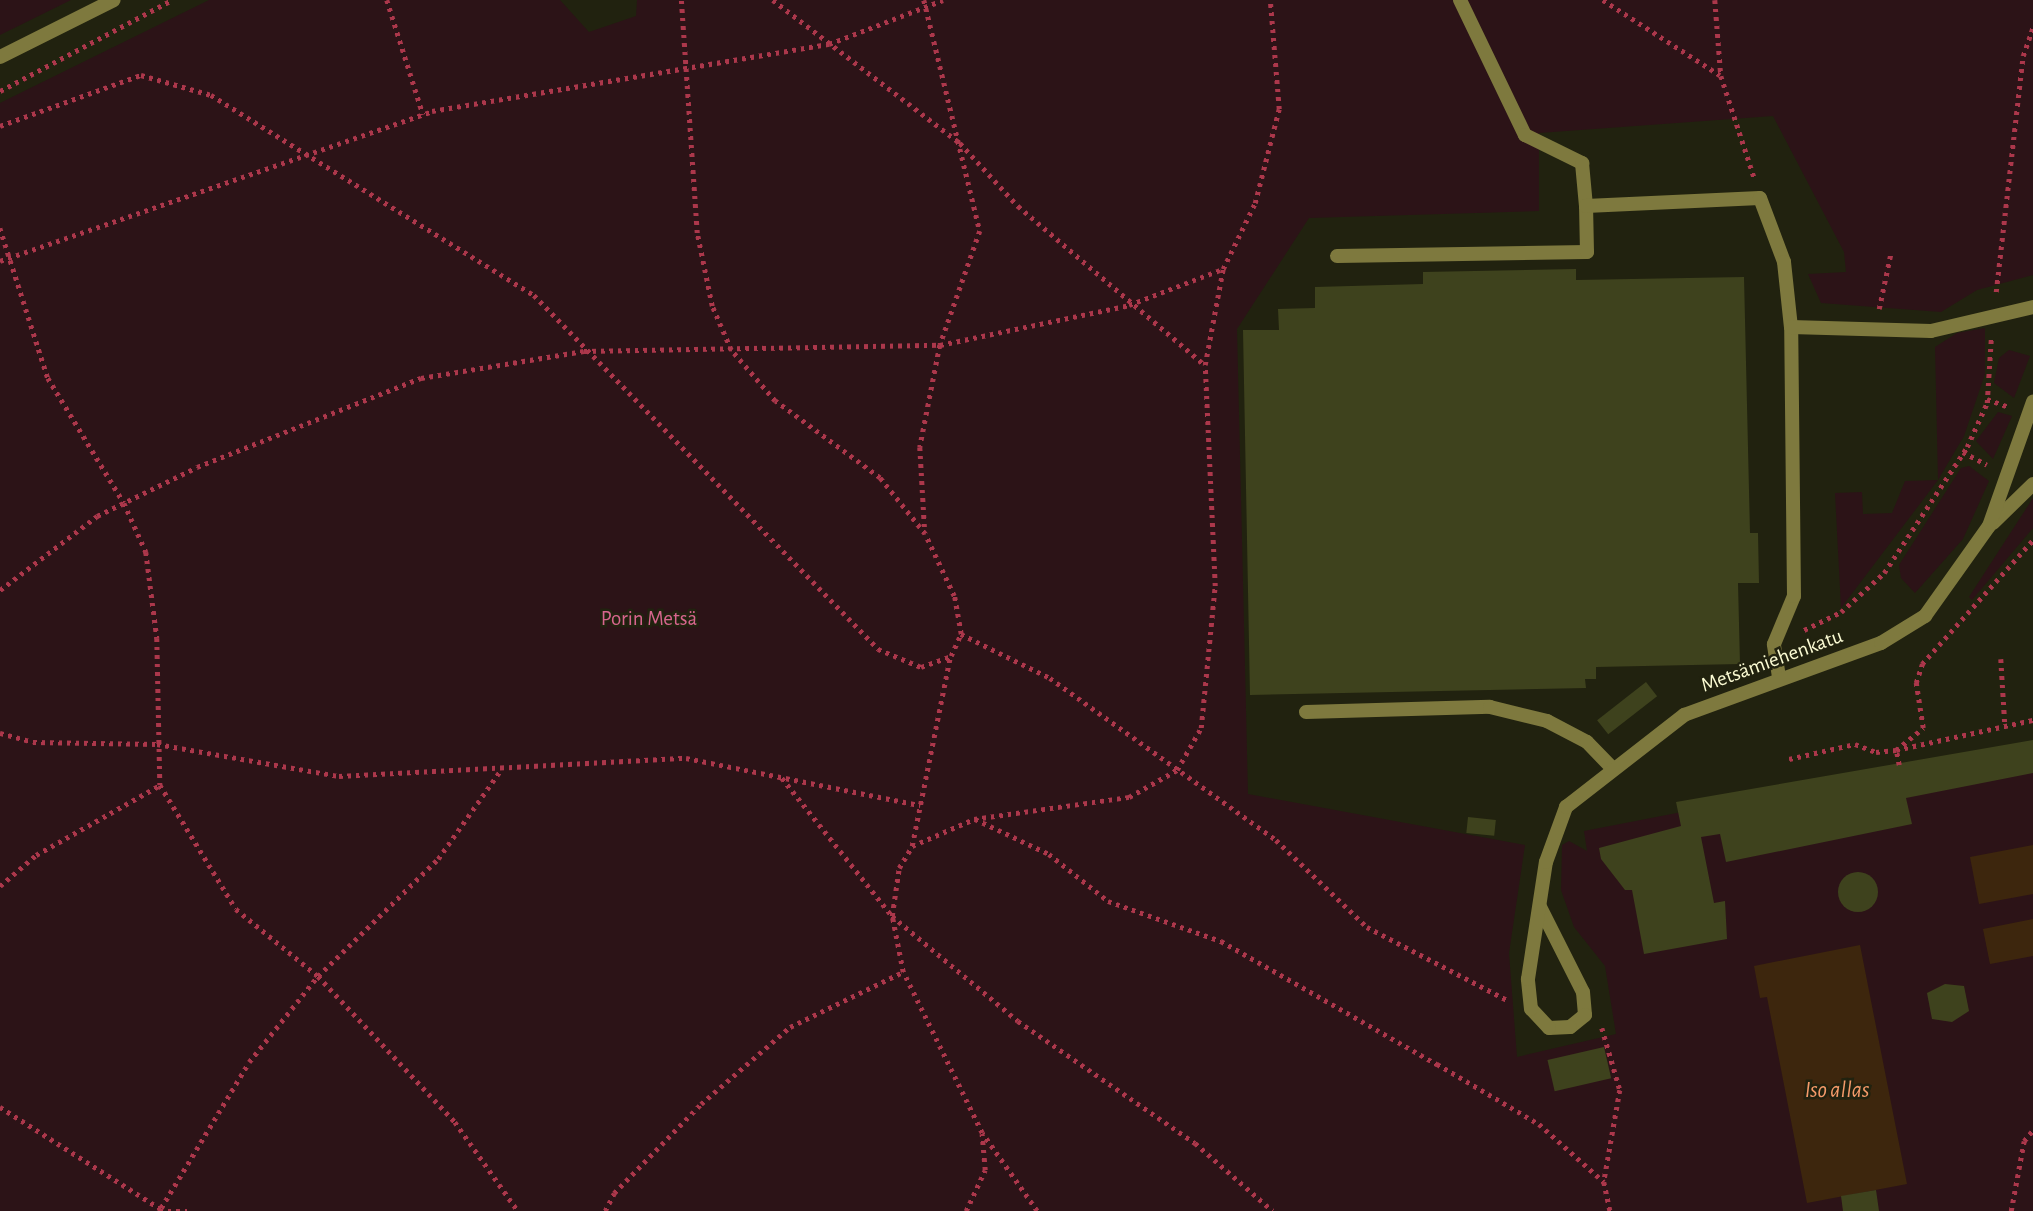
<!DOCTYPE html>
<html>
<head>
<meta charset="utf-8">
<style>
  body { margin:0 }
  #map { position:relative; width:2033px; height:1211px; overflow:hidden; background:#21220f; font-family:"Alegreya Sans",sans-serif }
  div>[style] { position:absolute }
  .green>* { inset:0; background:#2c1317 }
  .water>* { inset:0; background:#3d260d }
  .building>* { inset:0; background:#3e421d; transform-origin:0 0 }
  .round { border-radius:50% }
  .path>* { height:4.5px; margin-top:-2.25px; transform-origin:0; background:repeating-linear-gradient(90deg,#ac374b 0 3.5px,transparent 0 8.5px) }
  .service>* { height:14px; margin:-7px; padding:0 7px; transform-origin:7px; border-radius:7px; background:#7e793e }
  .minor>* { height:14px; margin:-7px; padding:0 7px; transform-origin:7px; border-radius:7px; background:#7e793e }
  span { translate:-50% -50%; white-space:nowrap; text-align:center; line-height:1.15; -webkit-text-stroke:5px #21220f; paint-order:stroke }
  .park-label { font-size:21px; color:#d7658e }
  .street-label { font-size:21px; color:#fcfcd4 }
  .water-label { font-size:23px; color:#f49a69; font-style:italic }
</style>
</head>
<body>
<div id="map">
  <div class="green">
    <i style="clip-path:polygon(0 0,71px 0,0 35px)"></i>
    <i style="clip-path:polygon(209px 0,560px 0,589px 32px,636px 16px,637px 0,2033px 0,2033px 275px,1977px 290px,1941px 312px,1821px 303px,1808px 274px,1846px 272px,1844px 252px,1773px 116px,1539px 133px,1539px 211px,1309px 218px,1237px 329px,1248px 794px,1525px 845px,1509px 953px,1517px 1057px,1616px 1034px,1605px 966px,1574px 927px,1561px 890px,1562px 845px,1569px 841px,1587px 851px,1584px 831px,2033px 744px,2033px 1211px,0 1211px,0 103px)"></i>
    <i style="clip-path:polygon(1985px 328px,1985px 374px,1964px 436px,1938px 480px,1841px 608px,1835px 493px,1862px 492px,1863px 514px,1892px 513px,1905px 481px,1938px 480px,1935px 347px,1957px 333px)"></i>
    <i style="clip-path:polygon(2009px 350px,2030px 356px,2014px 398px,1994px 383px,1999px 358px)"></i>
    <i style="clip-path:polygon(1998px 412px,2012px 416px,1993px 459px,1976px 441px)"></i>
    <i style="clip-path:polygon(1969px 466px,1989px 481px,1963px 539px,1915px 593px,1901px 578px,1899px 565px,1961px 468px)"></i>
    <i style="clip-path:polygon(2033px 498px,2033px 528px,1972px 600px,1969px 597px)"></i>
  </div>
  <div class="water">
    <i style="clip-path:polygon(2033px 845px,2033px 894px,1979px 904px,1970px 857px)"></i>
    <i style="clip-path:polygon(2033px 919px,2033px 956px,1990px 964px,1983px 929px)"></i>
    <i style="clip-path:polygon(1860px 945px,1907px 1184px,1807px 1203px,1767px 997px,1760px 998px,1754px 966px)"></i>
  </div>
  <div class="building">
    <i style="clip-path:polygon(1576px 269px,1576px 280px,1744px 277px,1750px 533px,1758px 533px,1759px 583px,1738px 583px,1740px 664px,1596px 667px,1596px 679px,1585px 679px,1586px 688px,1250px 695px,1243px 330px,1279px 330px,1278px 309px,1315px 308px,1315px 287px,1423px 284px,1423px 272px)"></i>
    <i style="left:1646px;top:682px;width:18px;height:62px;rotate:52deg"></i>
    <i style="clip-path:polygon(2033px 740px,2033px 773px,1906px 798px,1912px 824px,1726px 862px,1720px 834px,1701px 837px,1714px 903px,1725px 901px,1727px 939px,1644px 954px,1632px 890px,1625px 890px,1601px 859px,1599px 848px,1681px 826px,1676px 802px)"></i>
    <i style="left:1468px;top:817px;width:28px;height:16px;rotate:6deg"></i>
    <i class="round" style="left:1838px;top:872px;width:40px;height:40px"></i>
    <i style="clip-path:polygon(1945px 984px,1964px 986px,1969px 1011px,1952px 1022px,1932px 1019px,1927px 993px)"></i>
    <i style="left:1604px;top:1047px;width:32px;height:58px;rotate:77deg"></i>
    <i style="clip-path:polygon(1876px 1190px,1879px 1211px,1843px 1211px,1841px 1196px)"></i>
  </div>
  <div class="path">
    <i style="left:387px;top:0;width:120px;rotate:72.5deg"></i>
    <i style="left:773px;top:0;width:235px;rotate:37.4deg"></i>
    <i style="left:960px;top:143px;width:86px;rotate:47.4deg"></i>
    <i style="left:1018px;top:206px;width:245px;rotate:40.4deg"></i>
    <i style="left:924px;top:0;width:238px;rotate:76.4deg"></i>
    <i style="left:980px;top:231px;width:121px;rotate:109.3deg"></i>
    <i style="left:940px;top:345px;width:104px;rotate:101.1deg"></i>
    <i style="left:920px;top:447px;width:86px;rotate:86.7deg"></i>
    <i style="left:1603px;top:0;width:139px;rotate:32.7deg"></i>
    <i style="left:1715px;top:0;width:76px;rotate:85.5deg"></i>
    <i style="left:1721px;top:76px;width:106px;rotate:71.9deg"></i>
    <i style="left:0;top:91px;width:195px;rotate:-27.9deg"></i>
    <i style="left:0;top:126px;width:150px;rotate:-19.9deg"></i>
    <i style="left:141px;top:75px;width:73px;rotate:15.9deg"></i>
    <i style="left:211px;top:95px;width:380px;rotate:31.8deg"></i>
    <i style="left:534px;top:295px;width:494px;rotate:45.8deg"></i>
    <i style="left:878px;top:649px;width:47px;rotate:22.7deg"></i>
    <i style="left:921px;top:667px;width:32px;rotate:-20deg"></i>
    <i style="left:951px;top:656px;width:24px;rotate:-66deg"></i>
    <i style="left:961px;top:634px;width:39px;rotate:-100deg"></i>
    <i style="left:954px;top:596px;width:68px;rotate:-115.1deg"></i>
    <i style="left:925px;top:534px;width:72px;rotate:-128.8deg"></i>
    <i style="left:880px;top:478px;width:130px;rotate:-143.7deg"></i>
    <i style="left:775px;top:401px;width:67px;rotate:-130.8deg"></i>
    <i style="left:731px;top:350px;width:48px;rotate:-113.4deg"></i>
    <i style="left:712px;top:306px;width:75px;rotate:-101.6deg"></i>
    <i style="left:697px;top:233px;width:234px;rotate:-93.9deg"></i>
    <i style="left:0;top:228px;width:157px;rotate:72.3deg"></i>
    <i style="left:48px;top:378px;width:146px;rotate:58.7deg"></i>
    <i style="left:124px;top:503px;width:54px;rotate:65.8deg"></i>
    <i style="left:146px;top:552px;width:87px;rotate:82.7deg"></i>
    <i style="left:157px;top:638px;width:147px;rotate:88.8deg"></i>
    <i style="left:160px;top:785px;width:145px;rotate:58.5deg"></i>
    <i style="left:236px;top:909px;width:106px;rotate:39.3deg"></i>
    <i style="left:318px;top:976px;width:200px;rotate:46.8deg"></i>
    <i style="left:455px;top:1122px;width:109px;rotate:54.7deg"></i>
    <i style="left:0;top:261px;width:457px;rotate:-19.1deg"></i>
    <i style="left:432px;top:111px;width:403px;rotate:-9.6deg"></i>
    <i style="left:829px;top:44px;width:122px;rotate:-21.1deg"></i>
    <i style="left:1996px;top:292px;width:238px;rotate:-83.5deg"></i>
    <i style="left:2023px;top:56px;width:31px;rotate:-71deg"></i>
    <i style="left:1879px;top:309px;width:58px;rotate:-78.1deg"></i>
    <i style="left:1987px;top:399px;width:23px;rotate:20deg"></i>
    <i style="left:1963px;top:452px;width:27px;rotate:28deg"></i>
    <i style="left:0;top:590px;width:122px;rotate:-37.3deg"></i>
    <i style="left:97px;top:516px;width:111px;rotate:-26.1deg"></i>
    <i style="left:197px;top:467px;width:241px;rotate:-21.7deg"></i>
    <i style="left:421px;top:378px;width:165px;rotate:-9.4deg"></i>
    <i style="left:584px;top:351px;width:356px;rotate:-1deg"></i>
    <i style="left:940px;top:345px;width:193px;rotate:-11.9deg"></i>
    <i style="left:1129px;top:305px;width:101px;rotate:-21deg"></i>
    <i style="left:1804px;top:630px;width:41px;rotate:-25.9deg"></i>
    <i style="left:1841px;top:612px;width:58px;rotate:-42.2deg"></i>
    <i style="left:1884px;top:573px;width:151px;rotate:-56.6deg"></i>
    <i style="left:1967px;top:447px;width:48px;rotate:-65.6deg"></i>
    <i style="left:1987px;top:403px;width:64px;rotate:-86.4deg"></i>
    <i style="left:961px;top:634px;width:99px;rotate:26.3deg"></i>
    <i style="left:1050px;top:678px;width:278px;rotate:35.6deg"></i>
    <i style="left:1276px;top:840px;width:126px;rotate:43.7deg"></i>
    <i style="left:1367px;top:927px;width:158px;rotate:27.5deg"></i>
    <i style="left:2001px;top:659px;width:66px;rotate:86.5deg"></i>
    <i style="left:0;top:733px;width:34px;rotate:15deg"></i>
    <i style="left:33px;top:742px;width:124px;rotate:0.9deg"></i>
    <i style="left:157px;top:744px;width:185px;rotate:10deg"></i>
    <i style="left:339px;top:776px;width:347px;rotate:-3deg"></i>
    <i style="left:686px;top:758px;width:239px;rotate:11.4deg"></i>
    <i style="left:1789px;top:759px;width:68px;rotate:-12.8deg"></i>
    <i style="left:1855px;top:744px;width:22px;rotate:21deg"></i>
    <i style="left:1876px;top:752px;width:20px;rotate:-6deg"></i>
    <i style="left:1896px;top:750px;width:140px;rotate:-12.4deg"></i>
    <i style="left:1899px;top:765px;width:15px;rotate:-101deg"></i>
    <i style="left:1896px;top:750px;width:35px;rotate:-39deg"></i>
    <i style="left:1923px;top:728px;width:46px;rotate:-98.8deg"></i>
    <i style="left:1916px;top:683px;width:20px;rotate:-72deg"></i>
    <i style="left:1922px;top:664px;width:166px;rotate:-48.2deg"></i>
    <i style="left:782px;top:778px;width:176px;rotate:51.4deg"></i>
    <i style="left:892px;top:916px;width:164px;rotate:39.8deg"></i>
    <i style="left:1018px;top:1021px;width:215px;rotate:34.6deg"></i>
    <i style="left:1195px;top:1143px;width:103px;rotate:41.1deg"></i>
    <i style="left:975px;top:819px;width:82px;rotate:25.3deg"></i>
    <i style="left:1049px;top:854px;width:75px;rotate:38.5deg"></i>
    <i style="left:1108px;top:901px;width:120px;rotate:19.5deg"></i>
    <i style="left:1221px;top:941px;width:249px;rotate:29.7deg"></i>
    <i style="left:1437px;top:1064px;width:118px;rotate:30.5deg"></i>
    <i style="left:1539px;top:1124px;width:87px;rotate:41.7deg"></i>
    <i style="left:912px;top:846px;width:193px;rotate:-78.6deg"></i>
    <i style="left:0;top:886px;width:48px;rotate:-40.7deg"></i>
    <i style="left:36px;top:855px;width:142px;rotate:-29.4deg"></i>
    <i style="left:1602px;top:1028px;width:65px;rotate:73.8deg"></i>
    <i style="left:1620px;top:1090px;width:93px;rotate:99.9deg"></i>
    <i style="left:1604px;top:1182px;width:30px;rotate:78deg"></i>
    <i style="left:0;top:1107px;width:194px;rotate:32.4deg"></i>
    <i style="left:161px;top:1208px;width:170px;rotate:-58.9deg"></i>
    <i style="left:249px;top:1062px;width:110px;rotate:-51.3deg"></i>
    <i style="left:318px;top:976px;width:168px;rotate:-44.3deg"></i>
    <i style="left:438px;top:859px;width:108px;rotate:-54.8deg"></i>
    <i style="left:159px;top:1211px;width:28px"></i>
    <i style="left:605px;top:1211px;width:20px;rotate:-63deg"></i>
    <i style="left:614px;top:1193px;width:124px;rotate:-45.7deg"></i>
    <i style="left:701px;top:1104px;width:118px;rotate:-40.9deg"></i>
    <i style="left:790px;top:1027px;width:126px;rotate:-26deg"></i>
    <i style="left:966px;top:1211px;width:45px;rotate:-65.1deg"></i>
    <i style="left:985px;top:1170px;width:36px;rotate:-95deg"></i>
    <i style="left:1037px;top:1211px;width:95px;rotate:-125.2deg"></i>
    <i style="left:982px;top:1133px;width:179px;rotate:-116.1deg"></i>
    <i style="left:903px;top:972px;width:57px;rotate:-101.1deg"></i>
    <i style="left:892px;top:916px;width:49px;rotate:-81.7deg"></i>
    <i style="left:899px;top:868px;width:26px;rotate:-59deg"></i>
    <i style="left:912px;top:846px;width:68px;rotate:-23.5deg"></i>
    <i style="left:974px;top:819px;width:157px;rotate:-8.1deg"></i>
    <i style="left:1129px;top:797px;width:55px;rotate:-29.4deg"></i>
    <i style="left:1177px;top:770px;width:48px;rotate:-60.3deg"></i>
    <i style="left:1201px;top:728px;width:143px;rotate:-84.4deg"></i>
    <i style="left:1215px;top:586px;width:221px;rotate:-92.6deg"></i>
    <i style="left:1205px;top:365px;width:98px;rotate:-79.4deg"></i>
    <i style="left:1223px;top:269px;width:73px;rotate:-64.1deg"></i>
    <i style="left:1255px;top:203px;width:97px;rotate:-75.7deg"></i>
    <i style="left:1279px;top:109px;width:109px;rotate:-94.7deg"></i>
    <i style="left:2011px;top:1211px;width:71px;rotate:-79.5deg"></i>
    <i style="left:2024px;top:1141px;width:14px;rotate:-51deg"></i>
  </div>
  <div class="service">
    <i style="left:1460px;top:0;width:150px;rotate:64.3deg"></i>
    <i style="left:1525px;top:135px;width:64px;rotate:26.2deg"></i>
    <i style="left:1582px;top:163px;width:43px;rotate:84.7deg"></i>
    <i style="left:1337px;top:256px;width:250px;rotate:-0.9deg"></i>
    <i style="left:1587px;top:252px;width:46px;rotate:-91.2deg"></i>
    <i style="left:1586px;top:206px;width:174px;rotate:-2.6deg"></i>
    <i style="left:1760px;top:198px;width:68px;rotate:69.4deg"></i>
    <i style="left:1784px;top:262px;width:65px;rotate:83.9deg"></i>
    <i style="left:1993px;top:523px;width:56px;rotate:-44.3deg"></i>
    <i style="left:1779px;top:677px;width:33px;rotate:-99deg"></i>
    <i style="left:1774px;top:644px;width:52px;rotate:-67.4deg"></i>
    <i style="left:1794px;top:596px;width:269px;rotate:-90.6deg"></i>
    <i style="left:1791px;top:327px;width:140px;rotate:1.6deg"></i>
    <i style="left:1931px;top:331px;width:105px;rotate:-13.2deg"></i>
    <i style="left:1306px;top:712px;width:184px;rotate:-1.6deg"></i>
    <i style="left:1490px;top:707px;width:59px;rotate:13.8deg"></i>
    <i style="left:1547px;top:721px;width:45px;rotate:27.7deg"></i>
    <i style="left:1587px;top:742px;width:35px;rotate:46deg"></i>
    <i style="left:1540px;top:907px;width:95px;rotate:63.2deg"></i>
    <i style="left:1583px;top:992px;width:23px;rotate:85deg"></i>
    <i style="left:1585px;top:1015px;width:19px;rotate:141deg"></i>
    <i style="left:1570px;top:1027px;width:21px;rotate:177deg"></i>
    <i style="left:1549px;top:1028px;width:26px;rotate:-133deg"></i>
    <i style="left:1531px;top:1009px;width:30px;rotate:-96deg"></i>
    <i style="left:1528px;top:979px;width:118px;rotate:-81.3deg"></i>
    <i style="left:1546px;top:862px;width:59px;rotate:-70deg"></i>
    <i style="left:1566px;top:807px;width:150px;rotate:-37.9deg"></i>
    <i style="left:1684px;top:715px;width:210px;rotate:-20.1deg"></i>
    <i style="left:1881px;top:643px;width:52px;rotate:-31.5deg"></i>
    <i style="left:1925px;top:616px;width:110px;rotate:-54.6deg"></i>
    <i style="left:1989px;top:526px;width:132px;rotate:-70.5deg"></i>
  </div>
  <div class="minor">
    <i style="left:0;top:57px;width:127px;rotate:-26.6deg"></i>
  </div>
  <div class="park-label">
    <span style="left:649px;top:619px">Porin Metsä</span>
  </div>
  <div class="street-label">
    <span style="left:1772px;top:661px;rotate:-20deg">Metsämiehenkatu</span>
  </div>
  <div class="water-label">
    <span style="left:1837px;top:1091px">Iso allas</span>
  </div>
</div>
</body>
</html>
